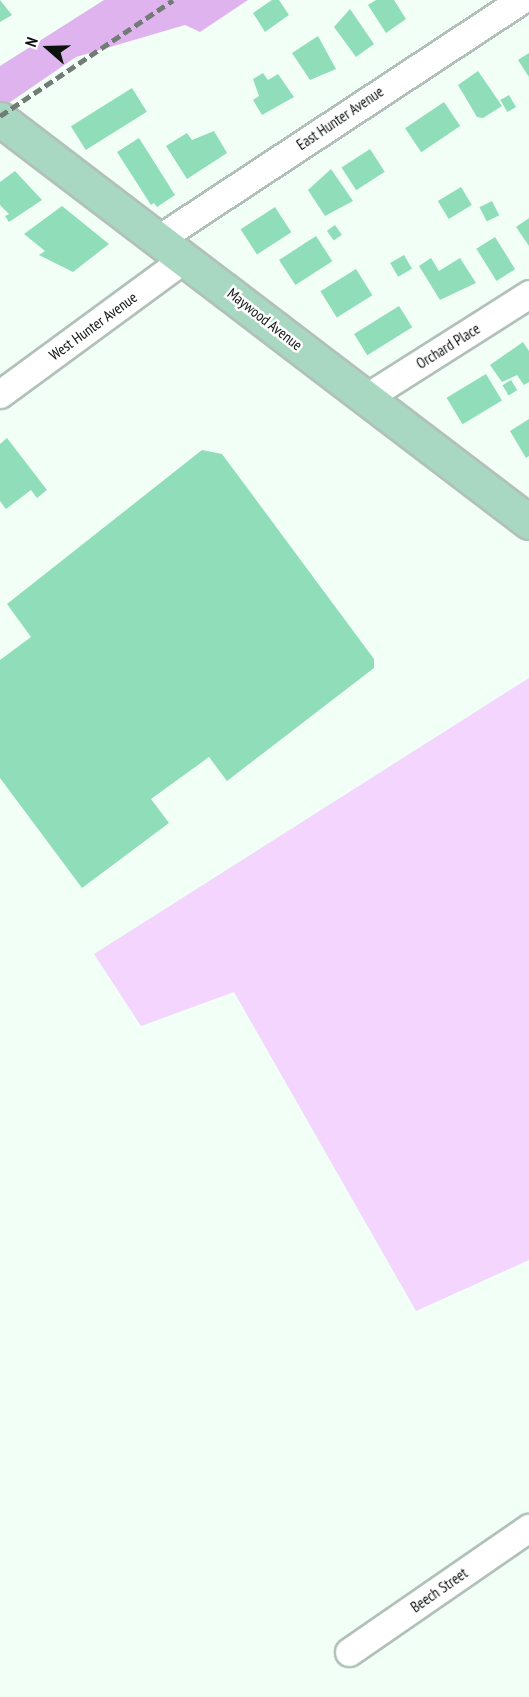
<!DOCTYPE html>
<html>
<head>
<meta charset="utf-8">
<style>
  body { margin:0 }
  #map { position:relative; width:529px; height:1697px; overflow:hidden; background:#f1fff7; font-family:"PT Sans Narrow",sans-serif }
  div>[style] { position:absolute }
  .green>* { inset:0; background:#f3d5fd }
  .forest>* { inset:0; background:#dfb3ed }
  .building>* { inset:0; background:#90deb9; transform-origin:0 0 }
  .roads { filter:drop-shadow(2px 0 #b1c1b9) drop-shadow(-2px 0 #b1c1b9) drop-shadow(0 2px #b1c1b9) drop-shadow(0 -2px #b1c1b9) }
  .minor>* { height:27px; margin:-13.5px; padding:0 13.5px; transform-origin:13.5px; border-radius:13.5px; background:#fff }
  .major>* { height:33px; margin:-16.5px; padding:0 16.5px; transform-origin:16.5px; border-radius:16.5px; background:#a8d7c2 }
  .rail>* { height:4.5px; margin-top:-2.25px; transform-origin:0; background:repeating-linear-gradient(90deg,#727b76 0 9px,transparent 0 13.5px) }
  span { translate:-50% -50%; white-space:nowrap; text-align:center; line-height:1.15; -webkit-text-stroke:5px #fff; paint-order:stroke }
  .street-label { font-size:15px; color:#0d120f }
  .north { position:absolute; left:18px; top:18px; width:60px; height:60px; -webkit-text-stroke:4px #fff; paint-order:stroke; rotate:290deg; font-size:16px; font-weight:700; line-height:24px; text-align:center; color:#0d120f }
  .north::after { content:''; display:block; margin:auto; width:21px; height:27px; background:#0d120f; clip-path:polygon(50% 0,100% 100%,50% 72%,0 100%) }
</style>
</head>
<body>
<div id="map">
  <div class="green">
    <i style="clip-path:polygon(529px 678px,529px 1260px,416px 1311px,234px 992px,141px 1026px,94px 954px)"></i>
  </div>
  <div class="forest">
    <i style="clip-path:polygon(104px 0,248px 0,200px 32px,185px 25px,76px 57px,0 109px,0 66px)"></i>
  </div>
  <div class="building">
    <i style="clip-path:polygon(0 0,12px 15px,0 22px)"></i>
    <i style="clip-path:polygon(272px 0,279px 0,289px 15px,265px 32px,253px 13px)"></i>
    <i style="clip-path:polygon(376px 0,394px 0,406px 19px,386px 33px,368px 5px)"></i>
    <i style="clip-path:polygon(350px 9px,374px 44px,356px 57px,334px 27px)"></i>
    <i style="clip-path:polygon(318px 36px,336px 69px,310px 80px,292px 53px)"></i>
    <i style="clip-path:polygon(529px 53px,529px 77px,518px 60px)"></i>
    <i style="clip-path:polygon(478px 71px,502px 106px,483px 118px,477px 117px,458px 85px)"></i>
    <i style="clip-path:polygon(263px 73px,268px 80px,278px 74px,294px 97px,262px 115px,253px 100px,259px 96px,253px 79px)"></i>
    <i style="left:132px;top:88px;width:28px;height:72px;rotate:58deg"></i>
    <i style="left:509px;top:95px;width:14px;height:10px;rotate:60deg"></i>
    <i style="left:444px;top:102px;width:29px;height:47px;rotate:56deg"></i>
    <i style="clip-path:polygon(214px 131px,227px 153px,187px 179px,166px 146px,187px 133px,192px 140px)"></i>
    <i style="clip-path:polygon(139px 138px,175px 195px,157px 207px,154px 203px,151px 205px,117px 152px)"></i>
    <i style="left:370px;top:149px;width:27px;height:34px;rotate:57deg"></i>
    <i style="clip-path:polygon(331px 169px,353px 201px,325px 216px,308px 190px)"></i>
    <i style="clip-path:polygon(15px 171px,42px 200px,9px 222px,5px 216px,9px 214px,0 205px,0 182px)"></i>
    <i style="left:461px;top:187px;width:21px;height:27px;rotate:59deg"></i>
    <i style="left:492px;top:201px;width:16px;height:14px;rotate:63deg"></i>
    <i style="clip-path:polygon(62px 206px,109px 244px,73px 272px,39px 255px,45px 251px,24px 234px)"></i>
    <i style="left:275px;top:207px;width:30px;height:41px;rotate:57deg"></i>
    <i style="clip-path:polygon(529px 218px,529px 246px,516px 227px)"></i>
    <i style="left:335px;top:225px;width:12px;height:10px;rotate:55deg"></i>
    <i style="left:316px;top:236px;width:30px;height:44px;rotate:57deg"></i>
    <i style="left:495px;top:237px;width:38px;height:22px;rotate:58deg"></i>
    <i style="left:404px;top:255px;width:16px;height:16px;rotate:60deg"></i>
    <i style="clip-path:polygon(431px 258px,439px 271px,460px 258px,476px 283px,440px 300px,419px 266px)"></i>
    <i style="left:356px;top:269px;width:31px;height:42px;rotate:58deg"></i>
    <i style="left:399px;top:306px;width:25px;height:53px;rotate:58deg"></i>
    <i style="clip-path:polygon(523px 342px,529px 351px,529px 382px,524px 385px,517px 375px,502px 382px,490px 365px)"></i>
    <i style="left:486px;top:374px;width:31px;height:46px;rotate:59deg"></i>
    <i style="left:511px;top:380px;width:12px;height:10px;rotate:59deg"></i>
    <i style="clip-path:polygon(529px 419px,529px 456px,526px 458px,510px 431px)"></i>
    <i style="clip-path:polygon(7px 438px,47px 490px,37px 498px,31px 490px,6px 509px,0 501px,0 444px)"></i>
    <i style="clip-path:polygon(202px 450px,222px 454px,374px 659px,374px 668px,227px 781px,209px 757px,151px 799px,169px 823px,82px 888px,0 778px,0 660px,31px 637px,7px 604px)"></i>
  </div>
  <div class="roads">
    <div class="minor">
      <i style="left:160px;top:238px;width:432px;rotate:-33.4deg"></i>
      <i style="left:0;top:394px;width:230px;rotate:-36.3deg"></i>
      <i style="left:367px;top:397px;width:192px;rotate:-32.4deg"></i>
      <i style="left:349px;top:1652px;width:219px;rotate:-34.6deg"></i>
    </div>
    <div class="major">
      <i style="left:0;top:119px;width:665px;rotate:37.3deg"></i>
    </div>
  </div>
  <div class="rail">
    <i style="left:0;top:116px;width:208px;rotate:-33.8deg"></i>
  </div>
  <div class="street-label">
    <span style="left:340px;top:118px;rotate:-34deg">East Hunter Avenue</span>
    <span style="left:265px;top:319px;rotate:38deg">Maywood Avenue</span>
    <span style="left:93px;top:326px;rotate:-36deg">West Hunter Avenue</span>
    <span style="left:448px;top:346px;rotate:-32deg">Orchard Place</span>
    <span style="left:439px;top:1590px;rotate:-35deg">Beech Street</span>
  </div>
  <div class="north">N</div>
</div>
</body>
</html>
